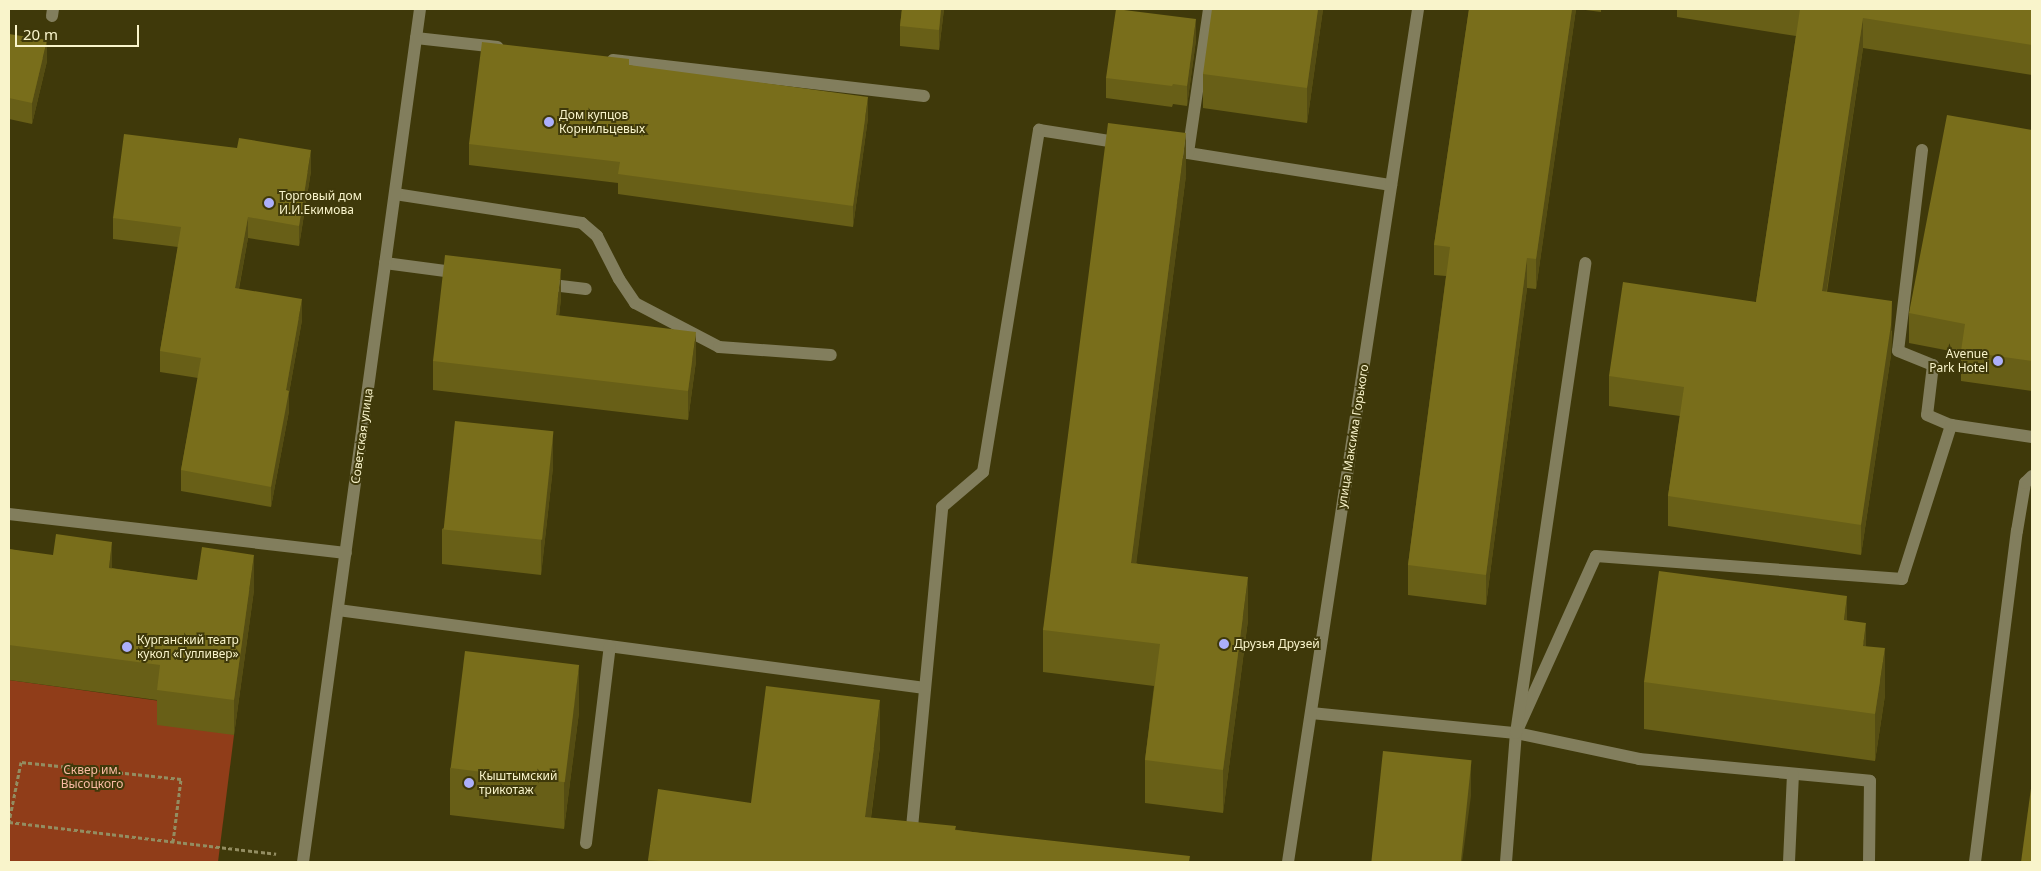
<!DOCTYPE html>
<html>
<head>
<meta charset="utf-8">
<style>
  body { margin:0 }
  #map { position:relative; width:2041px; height:871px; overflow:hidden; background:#3f390a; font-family:"Noto Sans",sans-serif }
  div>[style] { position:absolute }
  .green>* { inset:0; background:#903d19 }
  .path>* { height:3px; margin-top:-1.5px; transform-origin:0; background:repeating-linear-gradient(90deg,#938d61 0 4px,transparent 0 6.5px) }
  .minor>* { height:12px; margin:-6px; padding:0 6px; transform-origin:6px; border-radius:6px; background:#827e5d }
  .wall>* { inset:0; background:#685f17 }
  .shaded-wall>* { inset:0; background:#554d13 }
  .building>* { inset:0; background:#796e1b; transform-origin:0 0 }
  .dots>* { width:14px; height:14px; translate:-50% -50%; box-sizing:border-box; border:2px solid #3f390a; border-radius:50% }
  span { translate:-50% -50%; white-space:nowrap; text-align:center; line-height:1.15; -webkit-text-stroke:4px #3f390a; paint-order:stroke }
  .poi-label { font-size:12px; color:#f9f4cb }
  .left { translate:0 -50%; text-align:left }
  .right { translate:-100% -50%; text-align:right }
  .street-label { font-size:12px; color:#f9f4cb }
  .park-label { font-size:12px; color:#f8baa2 }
  .frame { position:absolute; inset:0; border:10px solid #f9f4cb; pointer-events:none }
  .scale { position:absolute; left:15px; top:25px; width:124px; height:22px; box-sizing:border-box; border:2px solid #f9f4cb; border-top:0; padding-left:6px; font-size:15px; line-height:18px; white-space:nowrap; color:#f9f4cb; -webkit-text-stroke:4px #3f390a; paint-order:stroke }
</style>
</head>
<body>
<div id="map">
  <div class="green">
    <i style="clip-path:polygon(9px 680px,160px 701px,234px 735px,218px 862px,9px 862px)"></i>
  </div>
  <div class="path">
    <i style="left:173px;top:842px;width:64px;rotate:-82.8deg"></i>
    <i style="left:181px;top:779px;width:161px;rotate:-173.9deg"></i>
    <i style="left:21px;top:762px;width:61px;rotate:101.3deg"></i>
    <i style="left:9px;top:822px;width:269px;rotate:6.8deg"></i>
  </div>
  <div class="minor">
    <i style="left:52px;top:16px;width:7px;rotate:-82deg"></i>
    <i style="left:416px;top:38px;width:82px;rotate:6.3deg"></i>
    <i style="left:613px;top:60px;width:313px;rotate:6.6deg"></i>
    <i style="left:1169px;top:150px;width:225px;rotate:9deg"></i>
    <i style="left:1922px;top:150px;width:202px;rotate:96.8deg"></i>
    <i style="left:1898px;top:351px;width:38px;rotate:22deg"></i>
    <i style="left:1933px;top:365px;width:50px;rotate:96.8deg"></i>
    <i style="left:1927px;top:415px;width:26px;rotate:23deg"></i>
    <i style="left:1188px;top:153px;width:146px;rotate:-81.7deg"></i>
    <i style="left:395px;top:194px;width:189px;rotate:8.8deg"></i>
    <i style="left:582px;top:223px;width:20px;rotate:41deg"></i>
    <i style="left:597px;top:236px;width:48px;rotate:62.9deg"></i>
    <i style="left:619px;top:279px;width:29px;rotate:56deg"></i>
    <i style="left:635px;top:303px;width:95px;rotate:27.6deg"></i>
    <i style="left:719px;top:347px;width:112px;rotate:4.1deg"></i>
    <i style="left:385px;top:263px;width:76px;rotate:7.6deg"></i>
    <i style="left:544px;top:284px;width:42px;rotate:6.8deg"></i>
    <i style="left:9px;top:514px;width:339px;rotate:6.6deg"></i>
    <i style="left:338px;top:610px;width:592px;rotate:7.57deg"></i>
    <i style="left:1311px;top:713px;width:206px;rotate:5.6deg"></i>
    <i style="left:1516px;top:733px;width:194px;rotate:-65.7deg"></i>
    <i style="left:1596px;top:556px;width:307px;rotate:4.3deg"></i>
    <i style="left:1902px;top:579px;width:162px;rotate:-72.3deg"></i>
    <i style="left:1951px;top:425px;width:82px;rotate:8.4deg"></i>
    <i style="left:1516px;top:733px;width:126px;rotate:11.9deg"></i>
    <i style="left:1639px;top:759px;width:232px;rotate:5.4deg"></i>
    <i style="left:1870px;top:781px;width:81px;rotate:90.7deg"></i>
    <i style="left:911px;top:838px;width:332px;rotate:-84.6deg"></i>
    <i style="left:942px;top:507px;width:54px;rotate:-40.5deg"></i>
    <i style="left:983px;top:472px;width:347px;rotate:-80.7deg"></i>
    <i style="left:1039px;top:130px;width:84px;rotate:8.9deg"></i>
    <i style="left:586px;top:843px;width:198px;rotate:-83.1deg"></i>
    <i style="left:303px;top:862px;width:861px;rotate:-82.19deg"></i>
    <i style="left:1288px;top:862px;width:863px;rotate:-81.33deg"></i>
    <i style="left:1506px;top:862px;width:129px;rotate:-85.6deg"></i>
    <i style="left:1516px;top:733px;width:475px;rotate:-81.6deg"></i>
    <i style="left:1789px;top:862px;width:87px;rotate:-87.4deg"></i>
    <i style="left:1975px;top:862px;width:334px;rotate:-82.8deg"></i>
    <i style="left:2017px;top:531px;width:49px;rotate:-80.5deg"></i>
    <i style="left:2025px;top:483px;width:10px;rotate:-45deg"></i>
  </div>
  <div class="wall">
    <i style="clip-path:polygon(902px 9px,944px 9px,939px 50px,900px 46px,900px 26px)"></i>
    <i style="clip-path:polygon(1236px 9px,1323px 9px,1307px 123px,1203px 108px,1203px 74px)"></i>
    <i style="clip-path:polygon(1469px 9px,1576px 9px,1536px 289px,1527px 288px,1486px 605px,1408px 595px,1408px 565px,1446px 276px,1434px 275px,1434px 245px)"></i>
    <i style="clip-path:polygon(1578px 9px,1601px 9px,1601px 12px)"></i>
    <i style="clip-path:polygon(1677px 9px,2032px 9px,2032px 75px,1863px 48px,1827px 292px,1892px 331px,1891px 355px,1861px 555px,1668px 526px,1668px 496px,1680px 416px,1609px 406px,1609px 376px,1756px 302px,1796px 36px,1677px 17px)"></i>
    <i style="clip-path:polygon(9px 34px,47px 61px,32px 124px,9px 119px)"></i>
    <i style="clip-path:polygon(1196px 40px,1187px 106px,1173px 104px,1172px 107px,1106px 98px,1106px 78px)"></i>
    <i style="clip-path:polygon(629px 65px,868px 118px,853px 227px,618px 194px,618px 183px,469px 165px,469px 144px)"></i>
    <i style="clip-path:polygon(2032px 130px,2032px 391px,1961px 381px,1961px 353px,1909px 343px,1909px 313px)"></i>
    <i style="clip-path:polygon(311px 171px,299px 246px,248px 238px,239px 289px,302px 320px,289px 393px,289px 411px,271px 507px,181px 491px,181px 470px,198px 378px,160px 372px,160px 351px,178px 247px,113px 239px,113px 218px)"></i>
    <i style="clip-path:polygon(1186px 175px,1136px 563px,1248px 620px,1223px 813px,1145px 803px,1145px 760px,1154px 686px,1043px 672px,1043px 630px)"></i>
    <i style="clip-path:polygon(561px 298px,559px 316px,696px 361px,688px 420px,433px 390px,433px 361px)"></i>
    <i style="clip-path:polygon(553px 467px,541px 575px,442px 564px,442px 529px)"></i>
    <i style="clip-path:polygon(9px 549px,112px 568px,254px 590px,234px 735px,157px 725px,157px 700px,9px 680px)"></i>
    <i style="clip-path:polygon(1847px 620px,1866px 646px,1885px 695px,1875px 761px,1644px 729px,1644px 682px)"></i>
    <i style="clip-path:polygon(579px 712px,564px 829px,450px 815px,450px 768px)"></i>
    <i style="clip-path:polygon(880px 746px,871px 818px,1190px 862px,648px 862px,648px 860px,751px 803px)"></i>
  </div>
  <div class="shaded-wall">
    <i style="clip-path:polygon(941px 9px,944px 9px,939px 50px,939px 30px)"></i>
    <i style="clip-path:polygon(1318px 9px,1323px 9px,1307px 123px,1307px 88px)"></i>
    <i style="clip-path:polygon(1572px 9px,1576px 9px,1536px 289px,1536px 259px)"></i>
    <i style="clip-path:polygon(1863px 18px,1863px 48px,1822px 321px,1822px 291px)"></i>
    <i style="clip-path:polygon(1196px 19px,1196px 40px,1187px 106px,1187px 86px)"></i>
    <i style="clip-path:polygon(47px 40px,47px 61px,32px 124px,32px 103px)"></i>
    <i style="clip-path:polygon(868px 97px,868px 118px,853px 227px,853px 206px)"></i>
    <i style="clip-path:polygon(1186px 133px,1186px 175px,1131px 605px,1131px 563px)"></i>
    <i style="clip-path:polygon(311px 150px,311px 171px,299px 246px,299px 226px)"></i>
    <i style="clip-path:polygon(248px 217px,248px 238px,235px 309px,235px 288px)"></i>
    <i style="clip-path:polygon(1527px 258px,1527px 288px,1486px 605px,1486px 575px)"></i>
    <i style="clip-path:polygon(561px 269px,561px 298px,556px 344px,556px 315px)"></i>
    <i style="clip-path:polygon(302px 299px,302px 320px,289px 393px,289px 411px,271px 507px,271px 487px,286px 390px)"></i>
    <i style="clip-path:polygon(1892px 301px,1891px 355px,1861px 555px,1861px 525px)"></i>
    <i style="clip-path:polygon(696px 332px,696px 361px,688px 420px,688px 391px)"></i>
    <i style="clip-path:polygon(553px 432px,553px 467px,541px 575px,541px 540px)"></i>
    <i style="clip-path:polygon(112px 542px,112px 577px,109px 568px)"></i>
    <i style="clip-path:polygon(254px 555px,254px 590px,234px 735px,234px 700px)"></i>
    <i style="clip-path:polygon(1248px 577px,1248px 620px,1223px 813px,1223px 770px)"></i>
    <i style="clip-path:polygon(1847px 596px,1847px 643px,1844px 620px)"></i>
    <i style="clip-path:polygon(1866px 623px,1866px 670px,1863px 646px)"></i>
    <i style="clip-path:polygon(1885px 648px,1885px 695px,1875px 761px,1875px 714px)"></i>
    <i style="clip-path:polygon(579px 665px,579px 712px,564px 829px,564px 782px)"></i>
    <i style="clip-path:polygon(880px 700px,880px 746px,865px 862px,865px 817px)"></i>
    <i style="clip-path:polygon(1471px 761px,1471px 796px,1462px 862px,1458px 862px)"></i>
  </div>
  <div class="building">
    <i style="clip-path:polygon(902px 9px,941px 9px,939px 30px,900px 26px)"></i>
    <i style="clip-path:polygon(1116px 9px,1196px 19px,1187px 86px,1173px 84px,1172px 86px,1106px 78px)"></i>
    <i style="clip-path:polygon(1212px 9px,1227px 9px,1236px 10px,1236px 9px,1318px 9px,1307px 88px,1203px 74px)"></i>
    <i style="clip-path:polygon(1469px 9px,1572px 9px,1536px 259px,1527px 258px,1486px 575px,1408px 565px,1450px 247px,1434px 245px)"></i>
    <i style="clip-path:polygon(1800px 9px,2032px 9px,2032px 45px,1863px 18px,1822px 291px,1892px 301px,1891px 325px,1861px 525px,1668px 496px,1684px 387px,1609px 376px,1623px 282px,1756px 302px)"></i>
    <i style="clip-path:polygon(9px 34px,47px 40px,32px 103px,9px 98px)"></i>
    <i style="clip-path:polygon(482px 42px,629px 59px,629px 65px,868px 97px,853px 206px,618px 174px,620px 162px,469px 144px)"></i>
    <i style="clip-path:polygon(1947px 115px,2032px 130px,2032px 361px,1961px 351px,1965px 324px,1909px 313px)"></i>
    <i style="clip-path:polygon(1108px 123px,1186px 133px,1131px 563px,1248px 577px,1223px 770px,1145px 760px,1160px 644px,1043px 630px)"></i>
    <i style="clip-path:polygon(124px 134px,237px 148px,239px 138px,311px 150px,299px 226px,248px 217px,235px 288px,302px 299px,286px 390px,289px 391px,271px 487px,181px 470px,201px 358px,160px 351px,181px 227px,113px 218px)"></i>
    <i style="clip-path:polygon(445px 255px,561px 269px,556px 315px,696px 332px,688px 391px,433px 361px)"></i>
    <i style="left:455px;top:421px;width:99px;height:109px;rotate:6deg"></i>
    <i style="clip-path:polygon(56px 534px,112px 542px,109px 568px,197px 580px,202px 547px,254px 555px,234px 700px,157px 690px,160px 665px,9px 645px,9px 549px,53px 555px)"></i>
    <i style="clip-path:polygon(1659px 571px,1847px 596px,1844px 620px,1866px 623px,1863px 646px,1885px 648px,1875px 714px,1644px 682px)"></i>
    <i style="left:465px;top:651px;width:115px;height:118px;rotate:7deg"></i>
    <i style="clip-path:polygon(766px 686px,880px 700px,865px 817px,956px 826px,955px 830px,1190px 856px,1189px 862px,670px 862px,648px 860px,658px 789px,751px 803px)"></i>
    <i style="left:1383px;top:751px;width:89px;height:112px;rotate:6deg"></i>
    <i style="clip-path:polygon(2032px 781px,2032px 862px,2021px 862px)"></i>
  </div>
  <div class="dots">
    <i style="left:549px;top:122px;background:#acaffb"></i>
    <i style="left:269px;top:203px;background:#acaffb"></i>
    <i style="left:1998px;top:361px;background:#acaffb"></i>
    <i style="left:1224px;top:644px;background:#acaffb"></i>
    <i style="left:127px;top:647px;background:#acaffb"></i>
    <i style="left:469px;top:783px;background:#acaffb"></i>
  </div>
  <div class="poi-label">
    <span class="left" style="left:559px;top:122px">Дом купцов<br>Корнильцевых</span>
    <span class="left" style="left:279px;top:203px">Торговый дом<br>И.И.Екимова</span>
    <span class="right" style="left:1988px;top:361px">Avenue<br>Park Hotel</span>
    <span class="left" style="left:137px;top:647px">Курганский театр<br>кукол «Гулливер»</span>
    <span class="left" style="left:1234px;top:644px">Друзья Друзей</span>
    <span class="left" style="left:479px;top:783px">Кыштымский<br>трикотаж</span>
  </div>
  <div class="street-label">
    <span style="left:362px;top:436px;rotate:-82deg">Советская улица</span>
    <span style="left:1353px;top:436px;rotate:-81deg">улица Максима Горького</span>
  </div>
  <div class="park-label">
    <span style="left:92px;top:777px">Сквер им.<br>Высоцкого</span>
  </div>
  <div class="frame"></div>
  <div class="scale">20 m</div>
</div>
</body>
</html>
